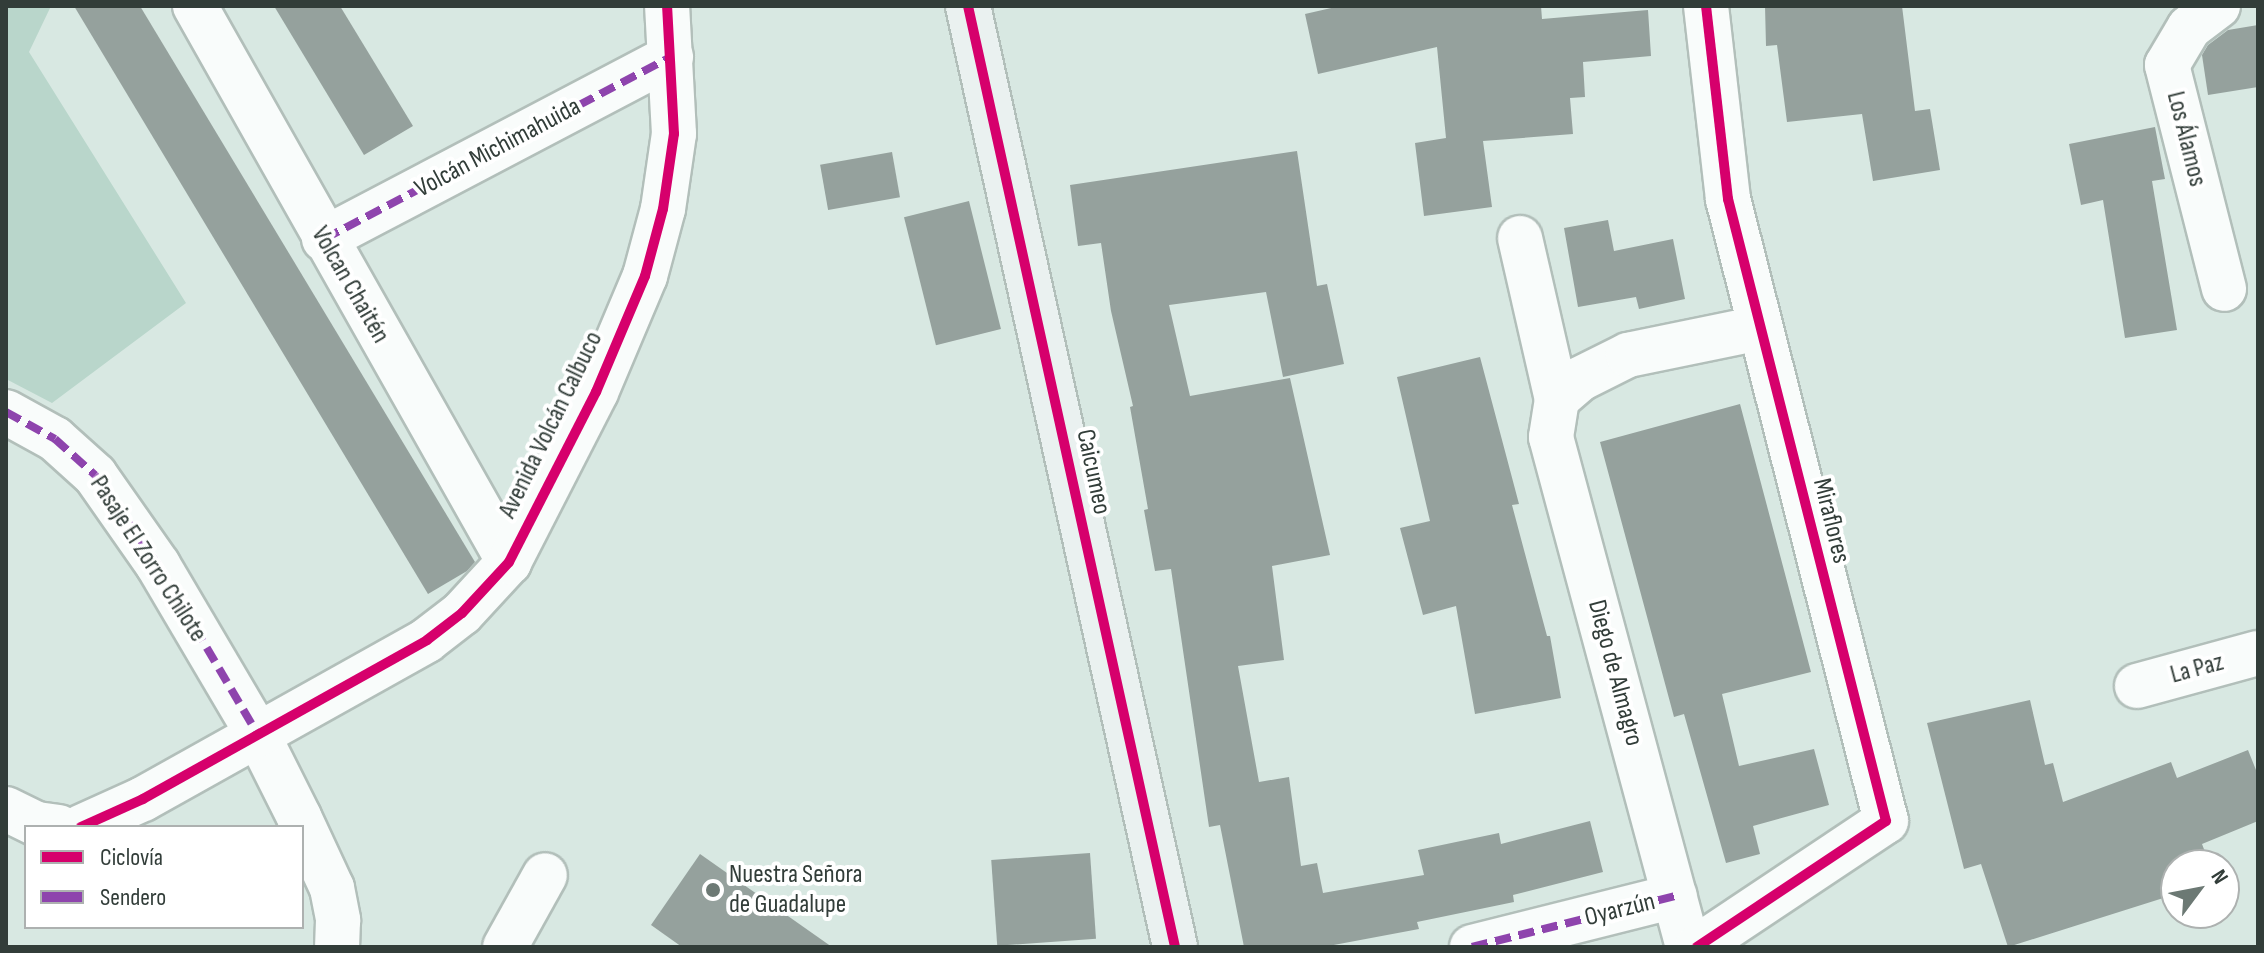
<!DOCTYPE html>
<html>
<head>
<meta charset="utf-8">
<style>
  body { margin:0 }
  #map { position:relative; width:2264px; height:953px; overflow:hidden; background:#d8e8e2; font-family:"Sofia Sans Condensed",sans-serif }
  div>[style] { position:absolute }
  .green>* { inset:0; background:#b9d6cb }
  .building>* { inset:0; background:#95a19d; transform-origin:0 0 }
  .roads { filter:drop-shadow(2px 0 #b2bfba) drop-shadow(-2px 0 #b2bfba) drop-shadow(0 2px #b2bfba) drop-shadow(0 -2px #b2bfba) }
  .street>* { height:44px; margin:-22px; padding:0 22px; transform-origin:22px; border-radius:22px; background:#f9fcfb }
  .secondary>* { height:44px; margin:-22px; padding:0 22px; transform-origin:22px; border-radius:22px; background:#eaf1f0 }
  .quiet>* { height:8px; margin-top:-4px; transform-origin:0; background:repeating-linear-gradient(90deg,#8e44ad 0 16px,transparent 0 24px) }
  .cycleway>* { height:10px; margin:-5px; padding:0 5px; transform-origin:5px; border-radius:5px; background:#d6006c }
  .dots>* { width:22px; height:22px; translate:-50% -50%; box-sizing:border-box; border:4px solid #fff; border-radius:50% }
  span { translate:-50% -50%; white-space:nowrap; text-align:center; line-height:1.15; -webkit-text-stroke:8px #fff; paint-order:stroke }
  .street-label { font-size:26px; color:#323d39 }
  .poi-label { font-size:26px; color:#323d39 }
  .left { translate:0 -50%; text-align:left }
  .frame { position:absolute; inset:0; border:8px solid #323d39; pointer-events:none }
  .legend { position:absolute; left:24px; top:825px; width:280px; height:104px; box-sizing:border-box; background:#fff; border:2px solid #adb1b0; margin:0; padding:10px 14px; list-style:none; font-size:24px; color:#323d39 }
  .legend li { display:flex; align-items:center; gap:16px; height:40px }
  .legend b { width:40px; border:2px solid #adb1b0 }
  .north { position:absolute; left:2160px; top:849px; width:80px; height:80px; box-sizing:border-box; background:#fff; border:2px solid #adb1b0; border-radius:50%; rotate:58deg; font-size:22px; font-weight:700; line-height:32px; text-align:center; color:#323d39 }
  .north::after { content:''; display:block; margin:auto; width:28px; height:36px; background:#6c7974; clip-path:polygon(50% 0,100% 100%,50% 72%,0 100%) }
</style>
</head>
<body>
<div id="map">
  <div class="green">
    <i style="clip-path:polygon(6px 6px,51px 6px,29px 52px,186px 303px,52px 403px,6px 379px)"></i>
  </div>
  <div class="building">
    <i style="clip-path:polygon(74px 6px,140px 6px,475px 562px,467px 571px,428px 594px)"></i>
    <i style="clip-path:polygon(274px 6px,340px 6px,413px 126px,364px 155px)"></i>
    <i style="clip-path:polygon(1340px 6px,1541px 6px,1542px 19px,1648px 10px,1651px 56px,1583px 62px,1585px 97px,1570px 98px,1573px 134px,1483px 141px,1492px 207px,1424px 216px,1415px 143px,1446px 138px,1437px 47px,1318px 74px,1305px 14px)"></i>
    <i style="clip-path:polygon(1765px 6px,1902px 6px,1915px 111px,1930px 109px,1940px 170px,1873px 181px,1862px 114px,1787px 122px,1777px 45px,1766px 46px)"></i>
    <i style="clip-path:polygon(2258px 25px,2258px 87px,2208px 95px,2202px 55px,2208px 45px,2228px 30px)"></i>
    <i style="clip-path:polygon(2155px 127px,2165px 179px,2152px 181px,2177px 330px,2125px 338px,2103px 200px,2081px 205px,2069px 144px)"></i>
    <i style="clip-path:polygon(1297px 151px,1317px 286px,1327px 284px,1344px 364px,1283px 377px,1266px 292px,1169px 305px,1190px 396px,1290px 378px,1330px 555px,1272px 566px,1284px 660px,1238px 666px,1259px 782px,1289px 777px,1301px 866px,1317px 863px,1323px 893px,1424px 875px,1418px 850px,1499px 833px,1501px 844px,1590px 821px,1603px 872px,1513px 895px,1514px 902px,1417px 922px,1419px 929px,1323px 947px,1244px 947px,1220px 825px,1209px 827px,1171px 569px,1155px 571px,1144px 510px,1148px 509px,1130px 407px,1133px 406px,1111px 311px,1101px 243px,1078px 246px,1070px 185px)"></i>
    <i style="left:892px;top:152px;width:46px;height:73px;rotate:80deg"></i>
    <i style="left:969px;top:201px;width:132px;height:67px;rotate:76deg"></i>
    <i style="clip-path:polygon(1608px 220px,1614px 251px,1673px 239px,1685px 299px,1639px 309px,1636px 297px,1578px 307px,1564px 228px)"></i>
    <i style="clip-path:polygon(1480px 357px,1519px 504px,1512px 505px,1547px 636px,1550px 636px,1561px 698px,1475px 714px,1456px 606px,1423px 615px,1400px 528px,1430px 521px,1397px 377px)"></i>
    <i style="clip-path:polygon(1740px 404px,1811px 672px,1722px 694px,1739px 766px,1814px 749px,1829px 805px,1753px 826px,1760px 854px,1726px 863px,1684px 714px,1674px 717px,1600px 442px)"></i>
    <i style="clip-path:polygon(2030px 700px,2045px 765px,2053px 763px,2063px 802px,2171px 762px,2177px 778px,2248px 750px,2258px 775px,2258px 821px,2202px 844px,2210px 865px,2176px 865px,2176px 894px,2008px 947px,1981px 864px,1964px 869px,1927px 723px)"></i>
    <i style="left:1090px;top:853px;width:86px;height:99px;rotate:86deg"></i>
    <i style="clip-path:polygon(700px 854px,832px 947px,682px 947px,651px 925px)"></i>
  </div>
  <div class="roads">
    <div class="street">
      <i style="left:195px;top:6px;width:639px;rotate:60.54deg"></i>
      <i style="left:2218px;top:6px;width:36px;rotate:143deg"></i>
      <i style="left:2189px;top:28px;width:43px;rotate:120.7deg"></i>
      <i style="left:2167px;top:65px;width:231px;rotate:75.7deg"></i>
      <i style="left:1520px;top:238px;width:165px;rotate:77.1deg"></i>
      <i style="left:324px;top:239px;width:392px;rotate:-27.7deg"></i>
      <i style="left:6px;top:412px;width:56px;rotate:28.9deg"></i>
      <i style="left:55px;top:439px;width:54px;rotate:42deg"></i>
      <i style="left:95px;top:475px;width:110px;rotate:55deg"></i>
      <i style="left:158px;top:565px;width:197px;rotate:59.5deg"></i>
      <i style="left:258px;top:735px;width:92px;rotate:63.4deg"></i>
      <i style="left:299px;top:817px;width:78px;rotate:65.1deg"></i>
      <i style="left:332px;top:888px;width:33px;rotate:79deg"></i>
      <i style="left:338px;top:920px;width:27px;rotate:92deg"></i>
      <i style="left:2137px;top:686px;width:125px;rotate:-15.3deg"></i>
      <i style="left:6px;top:809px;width:34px;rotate:26deg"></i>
      <i style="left:37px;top:824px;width:22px;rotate:8deg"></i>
      <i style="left:81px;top:827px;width:68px;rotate:-24.3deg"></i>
      <i style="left:143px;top:799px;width:325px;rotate:-29.2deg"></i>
      <i style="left:427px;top:640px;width:44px;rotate:-37.6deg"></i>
      <i style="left:462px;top:613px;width:69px;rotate:-47.3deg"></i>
      <i style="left:509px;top:562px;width:191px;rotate:-62.9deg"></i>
      <i style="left:596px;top:392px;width:126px;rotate:-67.1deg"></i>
      <i style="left:645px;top:276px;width:69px;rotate:-75deg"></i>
      <i style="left:663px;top:209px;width:76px;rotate:-81.7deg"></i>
      <i style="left:674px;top:134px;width:128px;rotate:-93.1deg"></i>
      <i style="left:505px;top:947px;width:82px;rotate:-60.9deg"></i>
      <i style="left:1472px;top:947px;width:209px;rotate:-14.1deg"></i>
      <i style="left:1688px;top:947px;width:528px;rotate:-105.04deg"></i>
      <i style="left:1551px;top:437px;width:38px;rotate:-81deg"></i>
      <i style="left:1557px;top:399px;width:30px;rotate:-41deg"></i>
      <i style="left:1580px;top:379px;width:54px;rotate:-26.6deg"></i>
      <i style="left:1628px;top:355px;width:134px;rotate:-11.6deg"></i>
      <i style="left:1697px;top:947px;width:227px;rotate:-33.7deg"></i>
      <i style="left:1886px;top:821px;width:642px;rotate:-104.25deg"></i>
      <i style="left:1728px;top:199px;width:194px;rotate:-96.5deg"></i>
    </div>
    <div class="secondary">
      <i style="left:968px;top:6px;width:963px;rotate:77.59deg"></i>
    </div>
  </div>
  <div class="quiet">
    <i style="left:324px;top:239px;width:392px;rotate:-27.7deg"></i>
    <i style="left:6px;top:412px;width:56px;rotate:28.9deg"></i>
    <i style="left:55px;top:439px;width:54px;rotate:42deg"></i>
    <i style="left:95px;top:475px;width:110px;rotate:55deg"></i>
    <i style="left:158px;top:565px;width:197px;rotate:59.5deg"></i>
    <i style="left:1472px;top:947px;width:209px;rotate:-14.1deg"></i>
  </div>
  <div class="cycleway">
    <i style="left:968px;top:6px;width:963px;rotate:77.59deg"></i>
    <i style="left:81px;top:827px;width:68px;rotate:-24.3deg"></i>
    <i style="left:143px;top:799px;width:325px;rotate:-29.2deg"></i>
    <i style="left:427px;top:640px;width:44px;rotate:-37.6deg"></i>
    <i style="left:462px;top:613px;width:69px;rotate:-47.3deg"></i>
    <i style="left:509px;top:562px;width:191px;rotate:-62.9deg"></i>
    <i style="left:596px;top:392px;width:126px;rotate:-67.1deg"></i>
    <i style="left:645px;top:276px;width:69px;rotate:-75deg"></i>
    <i style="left:663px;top:209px;width:76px;rotate:-81.7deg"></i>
    <i style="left:674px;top:134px;width:128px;rotate:-93.1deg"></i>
    <i style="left:1697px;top:947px;width:227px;rotate:-33.7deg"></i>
    <i style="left:1886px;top:821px;width:642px;rotate:-104.25deg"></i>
    <i style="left:1728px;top:199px;width:194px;rotate:-96.5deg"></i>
  </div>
  <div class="dots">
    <i style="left:713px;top:890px;background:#6c7974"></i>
  </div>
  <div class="street-label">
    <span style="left:2186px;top:139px;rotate:76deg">Los Álamos</span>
    <span style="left:498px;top:148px;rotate:-28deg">Volcán Michimahuida</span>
    <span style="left:350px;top:285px;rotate:60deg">Volcan Chaitén</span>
    <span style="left:551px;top:425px;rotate:-64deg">Avenida Volcán Calbuco</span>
    <span style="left:1093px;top:472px;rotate:78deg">Caicumeo</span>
    <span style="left:1831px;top:521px;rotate:76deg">Miraflores</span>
    <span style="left:148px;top:559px;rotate:57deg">Pasaje El Zorro Chilote</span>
    <span style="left:2197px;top:669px;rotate:-15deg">La Paz</span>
    <span style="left:1615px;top:673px;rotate:75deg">Diego de Almagro</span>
    <span style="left:1620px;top:910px;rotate:-14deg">Oyarzún</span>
  </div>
  <div class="poi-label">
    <span class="left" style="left:729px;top:890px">Nuestra Señora<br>de Guadalupe</span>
  </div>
  <div class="frame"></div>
  <ul class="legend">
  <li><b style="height:10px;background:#d6006c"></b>Ciclovía</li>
  <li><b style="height:10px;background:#8e44ad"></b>Sendero</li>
  </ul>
  <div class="north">N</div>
</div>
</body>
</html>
